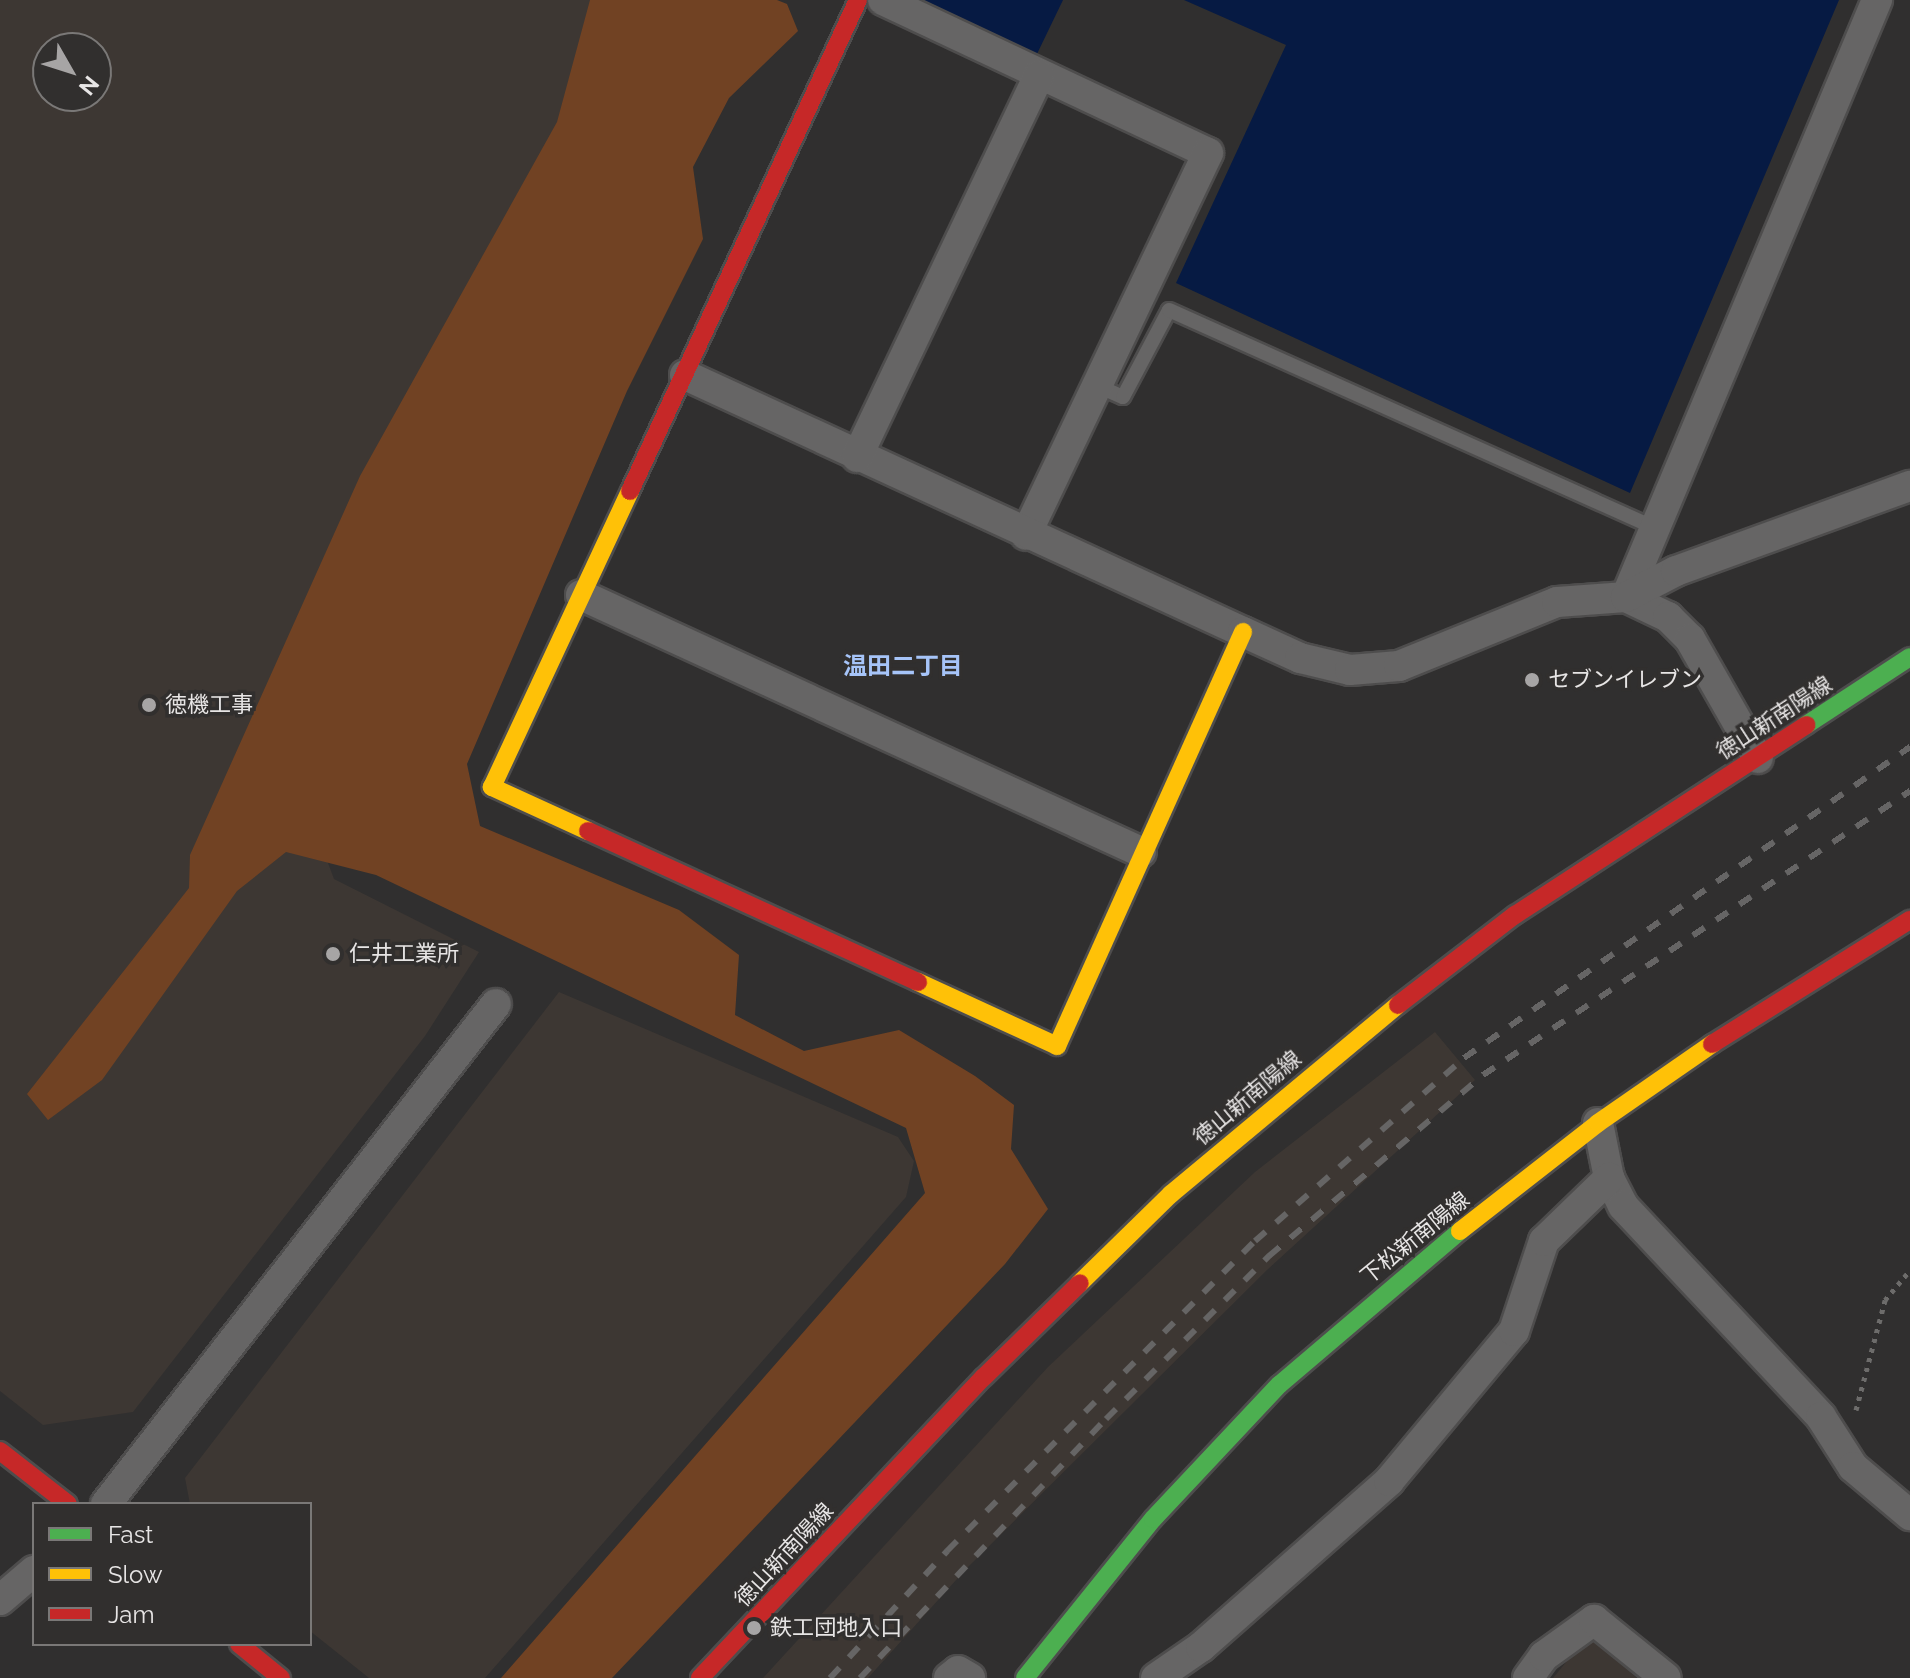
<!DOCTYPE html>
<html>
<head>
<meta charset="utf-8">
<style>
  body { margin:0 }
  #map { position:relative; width:1910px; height:1678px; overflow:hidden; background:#302f2f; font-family:Raleway,"Noto Sans JP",sans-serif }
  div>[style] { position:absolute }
  .built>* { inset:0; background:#3d3733 }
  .forest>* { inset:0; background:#714223 }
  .water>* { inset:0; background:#061a43 }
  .path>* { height:5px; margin-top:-2.5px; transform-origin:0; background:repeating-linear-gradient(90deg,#6d6c6b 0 4px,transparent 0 10px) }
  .roads { filter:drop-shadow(2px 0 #4e4d4d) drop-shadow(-2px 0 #4e4d4d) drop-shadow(0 2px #4e4d4d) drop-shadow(0 -2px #4e4d4d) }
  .lane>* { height:14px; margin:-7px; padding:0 7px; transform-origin:7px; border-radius:7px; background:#666565 }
  .street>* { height:30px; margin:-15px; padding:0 15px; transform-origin:15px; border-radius:15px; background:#666565 }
  .fast>* { height:18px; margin:-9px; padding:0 9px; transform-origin:9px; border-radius:9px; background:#4caf50 }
  .slow>* { height:18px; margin:-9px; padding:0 9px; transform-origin:9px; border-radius:9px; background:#ffc107 }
  .jam>* { height:18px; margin:-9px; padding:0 9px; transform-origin:9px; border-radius:9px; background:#c62828 }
  .rail>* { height:6px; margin-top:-3px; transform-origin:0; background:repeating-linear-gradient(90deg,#666565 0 14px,transparent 0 28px) }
  .dots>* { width:22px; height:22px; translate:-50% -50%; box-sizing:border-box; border:4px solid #312f2e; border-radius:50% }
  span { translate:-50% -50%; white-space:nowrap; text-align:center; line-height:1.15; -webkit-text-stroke:7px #312f2e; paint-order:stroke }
  .poi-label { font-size:22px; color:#e7e5e5 }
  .left { translate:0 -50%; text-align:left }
  .street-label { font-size:22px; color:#e7e5e5 }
  .neighbourhood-label { font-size:24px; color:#a6c4f8; font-weight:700 }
  .legend { position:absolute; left:32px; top:1502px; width:280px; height:144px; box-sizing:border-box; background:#312f2e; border:2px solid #7a7877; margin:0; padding:10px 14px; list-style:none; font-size:24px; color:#e7e5e5 }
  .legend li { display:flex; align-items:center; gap:16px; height:40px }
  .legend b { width:40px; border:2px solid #7a7877 }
  .north { position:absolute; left:32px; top:32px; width:80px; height:80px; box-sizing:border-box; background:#312f2e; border:2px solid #7a7877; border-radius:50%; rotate:129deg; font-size:22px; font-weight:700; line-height:32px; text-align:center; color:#e7e5e5 }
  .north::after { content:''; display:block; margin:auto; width:28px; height:36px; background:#a7a5a5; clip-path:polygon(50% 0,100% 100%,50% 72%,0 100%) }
</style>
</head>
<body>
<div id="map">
  <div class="built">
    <i style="clip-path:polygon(evenodd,0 0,697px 0,325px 855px,334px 879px,479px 952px,425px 1036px,133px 1412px,43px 1425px,0 1391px,0 0,48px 48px,96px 48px,96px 96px,48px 96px,48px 48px)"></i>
    <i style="clip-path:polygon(559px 992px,898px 1137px,914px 1161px,906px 1197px,485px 1678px,369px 1678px,310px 1631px,310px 1504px,190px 1504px,185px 1478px)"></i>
    <i style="clip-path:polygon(1435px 1032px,1475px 1080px,1267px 1270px,966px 1569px,868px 1678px,763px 1678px,1048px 1367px,1255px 1172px)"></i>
    <i style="clip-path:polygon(1594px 1640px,1637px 1678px,1553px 1678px,1576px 1650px)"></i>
  </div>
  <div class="forest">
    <i style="clip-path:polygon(590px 0,777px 0,787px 4px,798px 31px,729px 98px,693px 167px,703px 239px,627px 391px,467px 764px,480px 826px,679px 910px,739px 955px,735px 1015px,804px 1051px,899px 1030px,975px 1076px,1014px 1105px,1011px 1149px,1048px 1209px,1005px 1264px,612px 1678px,501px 1678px,925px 1193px,906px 1128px,376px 875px,286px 852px,237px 891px,102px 1080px,48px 1120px,27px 1094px,189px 888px,190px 855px,360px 476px,557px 122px)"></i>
  </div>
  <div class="water">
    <i style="clip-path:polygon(922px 0,1063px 0,1036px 56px)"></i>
    <i style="clip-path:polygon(1184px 0,1839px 0,1630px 493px,1176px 283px,1286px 45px)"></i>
  </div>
  <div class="path">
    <i style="left:1856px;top:1410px;width:114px;rotate:-75.2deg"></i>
    <i style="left:1885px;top:1300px;width:39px;rotate:-50deg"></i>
  </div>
  <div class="roads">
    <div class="lane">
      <i style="left:1098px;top:386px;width:27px;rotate:24deg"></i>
      <i style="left:1123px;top:397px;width:98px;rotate:-62.1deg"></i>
      <i style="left:1169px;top:310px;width:530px;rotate:24.15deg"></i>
    </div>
    <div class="street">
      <i style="left:883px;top:0;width:359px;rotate:25.2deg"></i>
      <i style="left:1208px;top:153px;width:423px;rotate:115.5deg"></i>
      <i style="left:685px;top:375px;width:614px;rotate:24.73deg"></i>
      <i style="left:1243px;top:632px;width:63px;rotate:24.5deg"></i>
      <i style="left:1300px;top:658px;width:51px;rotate:13.5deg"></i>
      <i style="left:1350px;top:670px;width:49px;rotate:-4.7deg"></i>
      <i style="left:1399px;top:666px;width:170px;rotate:-22.1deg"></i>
      <i style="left:1557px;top:602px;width:69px;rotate:-4.1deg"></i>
      <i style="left:1626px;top:597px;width:47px;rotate:25.5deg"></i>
      <i style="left:1668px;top:617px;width:31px;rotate:45deg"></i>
      <i style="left:1690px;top:639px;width:137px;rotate:60.3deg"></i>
      <i style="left:857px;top:457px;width:423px;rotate:-64.5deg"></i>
      <i style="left:581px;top:595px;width:616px;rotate:24.65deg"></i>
      <i style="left:1626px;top:597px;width:648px;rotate:-67.2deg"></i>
      <i style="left:1626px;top:597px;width:56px;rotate:-27.5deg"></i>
      <i style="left:1676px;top:571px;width:249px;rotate:-20deg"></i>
      <i style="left:1598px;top:1123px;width:56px;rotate:78.7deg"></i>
      <i style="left:1609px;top:1178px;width:31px;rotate:63deg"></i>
      <i style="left:1623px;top:1206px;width:289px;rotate:46.8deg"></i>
      <i style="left:1821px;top:1417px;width:59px;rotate:57.4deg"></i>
      <i style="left:1853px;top:1467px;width:75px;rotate:40.1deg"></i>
      <i style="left:106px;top:1504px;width:634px;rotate:-52.05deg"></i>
      <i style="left:0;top:1600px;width:45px;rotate:-40.5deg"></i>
      <i style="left:949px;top:1678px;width:11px;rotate:-38deg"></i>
      <i style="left:958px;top:1671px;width:14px;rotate:30deg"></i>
      <i style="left:1156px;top:1678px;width:55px;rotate:-34.6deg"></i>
      <i style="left:1201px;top:1647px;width:251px;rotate:-41.4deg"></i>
      <i style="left:1389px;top:1481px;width:195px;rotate:-50.2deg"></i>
      <i style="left:1514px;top:1331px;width:95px;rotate:-71.6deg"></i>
      <i style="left:1544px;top:1241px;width:91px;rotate:-44.1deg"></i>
      <i style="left:1528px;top:1678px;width:27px;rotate:-54deg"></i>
      <i style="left:1544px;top:1656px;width:62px;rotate:-35.8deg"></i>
      <i style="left:1594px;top:1620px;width:92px;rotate:38.9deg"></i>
    </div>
    <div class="fast">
      <i style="left:1806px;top:725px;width:124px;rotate:-33.2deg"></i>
      <i style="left:1025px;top:1678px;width:204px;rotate:-51.2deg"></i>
      <i style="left:1153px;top:1519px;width:184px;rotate:-46.8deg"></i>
      <i style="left:1279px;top:1385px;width:238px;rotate:-40.4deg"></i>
    </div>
    <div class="slow">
      <i style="left:588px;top:831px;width:106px;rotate:-155.4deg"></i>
      <i style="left:492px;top:787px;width:327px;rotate:-65deg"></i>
      <i style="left:918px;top:982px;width:153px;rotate:24.7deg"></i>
      <i style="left:1057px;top:1046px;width:454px;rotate:-65.8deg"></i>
      <i style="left:1460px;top:1231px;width:175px;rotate:-38deg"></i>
      <i style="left:1598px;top:1123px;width:139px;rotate:-34.7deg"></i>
      <i style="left:1080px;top:1283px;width:127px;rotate:-44.4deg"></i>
      <i style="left:1171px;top:1194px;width:295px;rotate:-39.8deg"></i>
    </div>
    <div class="jam">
      <i style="left:630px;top:491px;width:541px;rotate:-65.09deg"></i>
      <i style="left:588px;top:831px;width:363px;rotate:24.6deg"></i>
      <i style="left:1398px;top:1005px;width:148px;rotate:-37.6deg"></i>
      <i style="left:1515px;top:915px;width:348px;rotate:-33.1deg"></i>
      <i style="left:1712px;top:1044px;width:234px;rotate:-32.1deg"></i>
      <i style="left:0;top:1451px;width:86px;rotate:37.9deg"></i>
      <i style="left:239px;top:1644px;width:54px;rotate:39deg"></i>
      <i style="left:700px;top:1678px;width:414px;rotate:-46.7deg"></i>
      <i style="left:984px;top:1377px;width:134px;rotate:-44.4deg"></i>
    </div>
  </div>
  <div class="rail">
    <i style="left:830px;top:1678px;width:173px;rotate:-47.3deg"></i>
    <i style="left:947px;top:1551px;width:437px;rotate:-45.2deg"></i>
    <i style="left:1255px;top:1241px;width:278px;rotate:-41.2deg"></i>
    <i style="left:1464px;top:1058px;width:544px;rotate:-34.89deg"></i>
    <i style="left:860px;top:1678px;width:357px;rotate:-46.5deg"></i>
    <i style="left:1106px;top:1419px;width:231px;rotate:-45deg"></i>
    <i style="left:1269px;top:1256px;width:280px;rotate:-40.2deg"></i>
    <i style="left:1483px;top:1075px;width:513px;rotate:-33.63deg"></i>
  </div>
  <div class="dots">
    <i style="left:1532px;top:680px;background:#a7a5a5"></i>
    <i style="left:149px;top:705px;background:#a7a5a5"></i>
    <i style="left:333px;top:954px;background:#a7a5a5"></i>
    <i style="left:754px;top:1628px;background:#a7a5a5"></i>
  </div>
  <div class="poi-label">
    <span class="left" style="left:1548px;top:680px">セブンイレブン</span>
    <span class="left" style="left:165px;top:705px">徳機工事</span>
    <span class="left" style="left:349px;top:954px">仁井工業所</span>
    <span class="left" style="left:770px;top:1628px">鉄工団地入口</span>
  </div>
  <div class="street-label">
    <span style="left:1774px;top:718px;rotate:-33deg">徳山新南陽線</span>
    <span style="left:1247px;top:1098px;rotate:-40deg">徳山新南陽線</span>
    <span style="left:1415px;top:1238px;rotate:-39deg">下松新南陽線</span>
    <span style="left:784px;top:1555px;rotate:-47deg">徳山新南陽線</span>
  </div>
  <div class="neighbourhood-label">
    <span style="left:903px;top:666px">温田二丁目</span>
  </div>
  <ul class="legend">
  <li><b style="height:10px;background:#4caf50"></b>Fast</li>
  <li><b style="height:10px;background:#ffc107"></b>Slow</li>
  <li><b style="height:10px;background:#c62828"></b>Jam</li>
  </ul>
  <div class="north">N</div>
</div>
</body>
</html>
